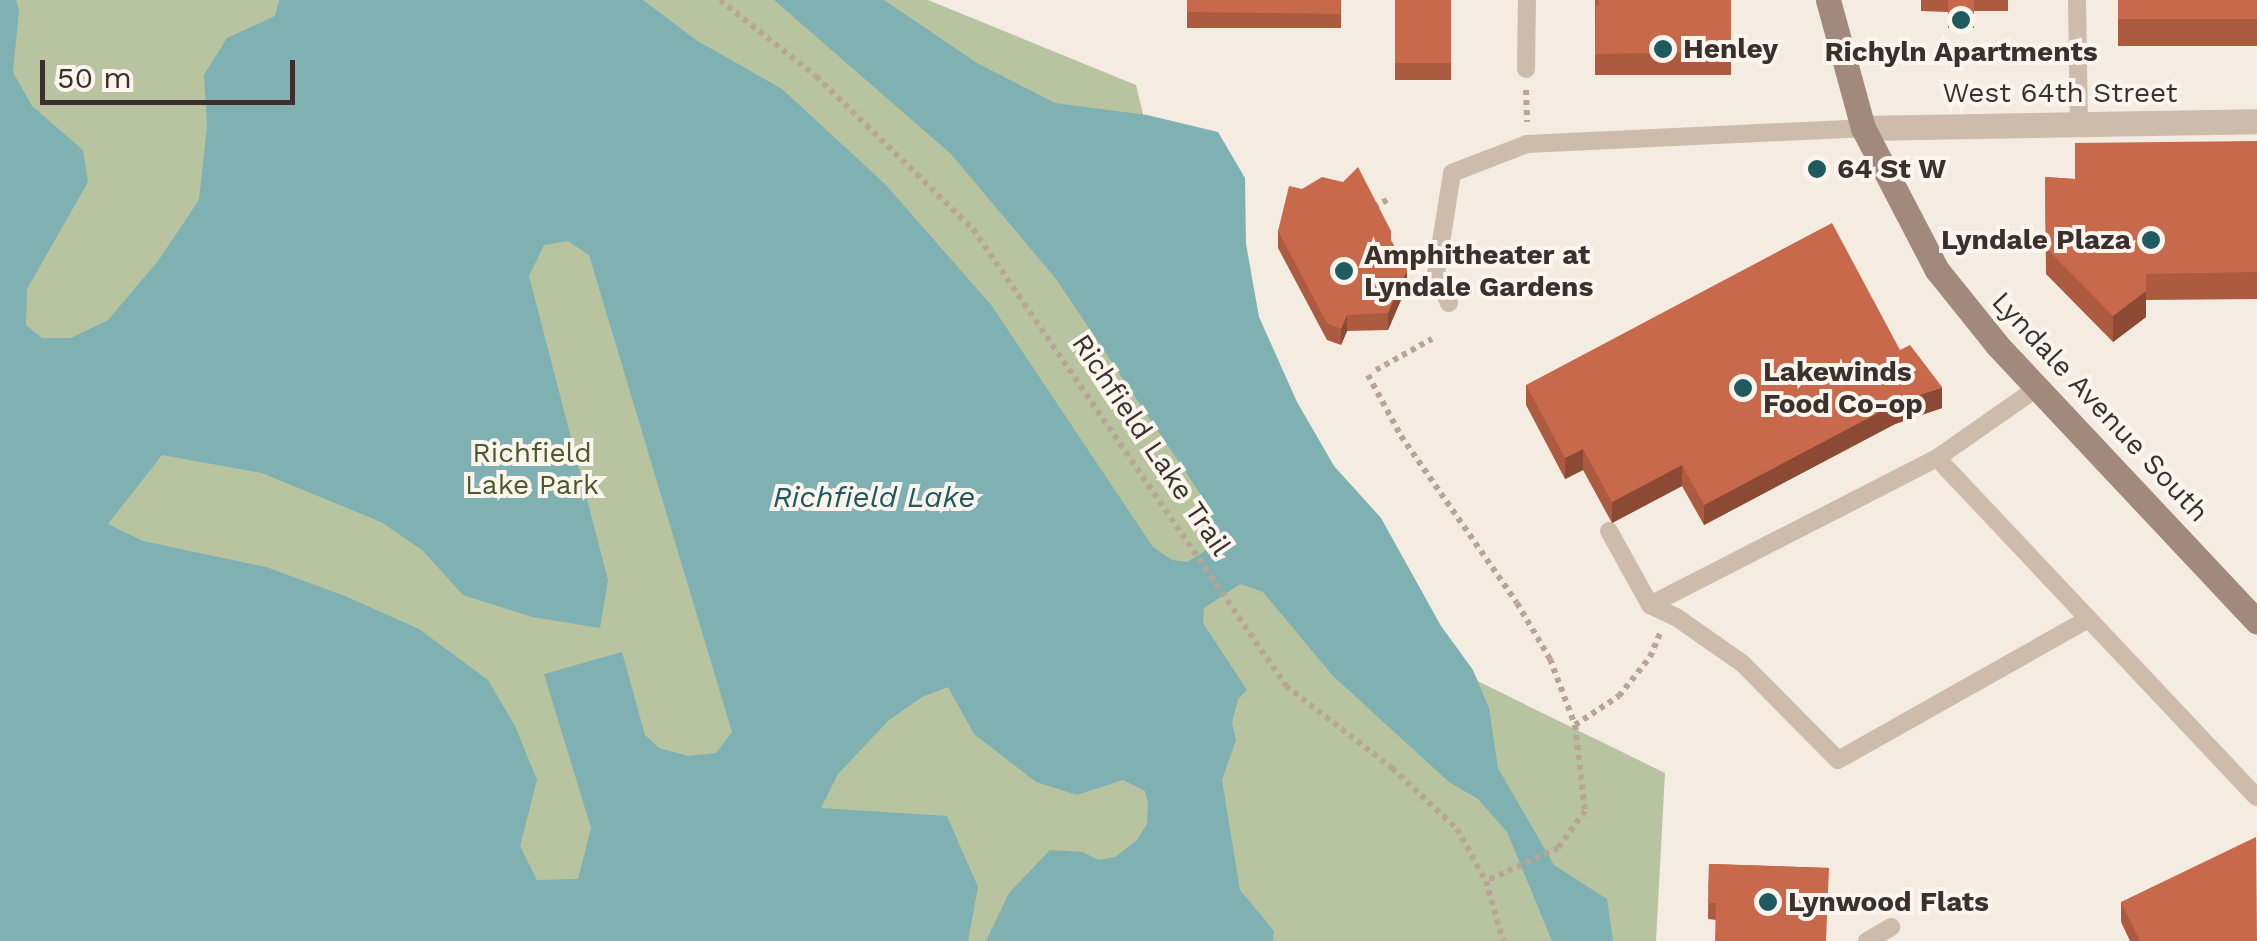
<!DOCTYPE html>
<html>
<head>
<meta charset="utf-8">
<style>
  body { margin:0 }
  #map { position:relative; width:2257px; height:941px; overflow:hidden; background:#f4ebe1; font-family:"Work Sans",sans-serif }
  div>[style] { position:absolute }
  .green>* { inset:0; background:#b8c4a0 }
  .water>* { inset:0; background:#7fb0b2 }
  .path>* { height:6px; margin-top:-3px; transform-origin:0; background:repeating-linear-gradient(90deg,#b9a596 0 5px,transparent 0 10px) }
  .lane>* { height:18px; margin:-9px; padding:0 9px; transform-origin:9px; border-radius:9px; background:#cdbbac }
  .street>* { height:25px; margin:-12.5px; padding:0 12.5px; transform-origin:12.5px; border-radius:12.5px; background:#cdbbac }
  .secondary>* { height:25px; margin:-12.5px; padding:0 12.5px; transform-origin:12.5px; border-radius:12.5px; background:#a18a7d }
  .wall>* { inset:0; background:#ac5a40; transform-origin:0 0 }
  .shaded-wall>* { inset:0; background:#8c4a34 }
  .building>* { inset:0; background:#c8694b; transform-origin:0 0 }
  .dots>* { width:28px; height:28px; translate:-50% -50%; box-sizing:border-box; border:5px solid #fbf5ee; border-radius:50% }
  span { translate:-50% -50%; white-space:nowrap; text-align:center; line-height:1.15; -webkit-text-stroke:8px #fbf5ee; paint-order:stroke }
  .poi-label { font-size:28px; color:#3b302b; font-weight:700 }
  .left { translate:0 -50%; text-align:left }
  .right { translate:-100% -50%; text-align:right }
  .street-label { font-size:28px; color:#3b302b }
  .park-label { font-size:28px; color:#4a5a2e }
  .water-label { font-size:30px; color:#1f5a5e; font-style:italic }
  .scale { position:absolute; left:40px; top:60px; width:255px; height:45px; box-sizing:border-box; border:5px solid #3b302b; border-top:0; padding-left:12px; font-size:30px; line-height:35px; white-space:nowrap; color:#3b302b; -webkit-text-stroke:8px #fbf5ee; paint-order:stroke }
</style>
</head>
<body>
<div id="map">
  <div class="green">
    <i style="clip-path:polygon(0 0,928px 0,1136px 85px,1255px 572px,1665px 773px,1656px 941px,0 941px)"></i>
  </div>
  <div class="water">
    <i style="clip-path:polygon(evenodd,0 0,16px 0,19px 11px,13px 72px,32px 106px,83px 150px,88px 182px,27px 289px,26px 325px,42px 338px,71px 338px,108px 320px,158px 261px,199px 200px,207px 126px,204px 75px,227px 38px,275px 16px,279px 0,643px 0,696px 40px,782px 89px,885px 184px,992px 306px,1153px 547px,1172px 560px,1187px 562px,1213px 546px,1201px 495px,1056px 279px,951px 154px,774px 0,884px 0,977px 63px,1055px 103px,1147px 115px,1218px 132px,1245px 178px,1246px 244px,1259px 317px,1297px 402px,1334px 466px,1381px 518px,1441px 626px,1473px 670px,1489px 708px,1498px 768px,1554px 865px,1607px 899px,1613px 941px,1552px 941px,1507px 832px,1478px 799px,1449px 782px,1333px 676px,1263px 592px,1240px 584px,1204px 608px,1203px 623px,1247px 690px,1238px 699px,1232px 723px,1236px 740px,1222px 780px,1240px 890px,1274px 931px,1273px 941px,986px 941px,1009px 893px,1050px 850px,1083px 852px,1098px 860px,1115px 857px,1137px 840px,1147px 824px,1148px 803px,1145px 791px,1123px 780px,1077px 795px,1036px 782px,974px 734px,948px 687px,922px 697px,888px 721px,838px 774px,821px 808px,947px 816px,978px 887px,968px 941px,0 941px,0 0,568px 241px,589px 255px,732px 732px,716px 753px,688px 756px,659px 748px,645px 735px,622px 652px,544px 674px,591px 828px,578px 879px,537px 880px,520px 846px,537px 780px,515px 726px,488px 680px,419px 629px,345px 596px,266px 567px,143px 541px,108px 524px,162px 455px,262px 473px,381px 522px,422px 550px,463px 595px,532px 617px,600px 628px,608px 580px,529px 276px,544px 245px,568px 241px)"></i>
  </div>
  <div class="path">
    <i style="left:720px;top:0;width:122px;rotate:38.4deg"></i>
    <i style="left:816px;top:76px;width:219px;rotate:44.3deg"></i>
    <i style="left:973px;top:229px;width:554px;rotate:55.59deg"></i>
    <i style="left:1286px;top:686px;width:134px;rotate:37.7deg"></i>
    <i style="left:1392px;top:768px;width:89px;rotate:43.2deg"></i>
    <i style="left:1457px;top:829px;width:60px;rotate:60.9deg"></i>
    <i style="left:1486px;top:881px;width:62px;rotate:74.2deg"></i>
    <i style="left:1526px;top:90px;width:32px;rotate:88deg"></i>
    <i style="left:1374px;top:207px;width:15px;rotate:-28deg"></i>
    <i style="left:1376px;top:370px;width:64px;rotate:-29deg"></i>
    <i style="left:1368px;top:375px;width:69px;rotate:61.6deg"></i>
    <i style="left:1401px;top:436px;width:203px;rotate:55.2deg"></i>
    <i style="left:1517px;top:603px;width:65px;rotate:59.5deg"></i>
    <i style="left:1550px;top:659px;width:71px;rotate:69.3deg"></i>
    <i style="left:1575px;top:725px;width:87px;rotate:83.4deg"></i>
    <i style="left:1585px;top:811px;width:46px;rotate:126.1deg"></i>
    <i style="left:1558px;top:848px;width:79px;rotate:155.4deg"></i>
    <i style="left:1575px;top:725px;width:53px;rotate:-33.4deg"></i>
    <i style="left:1619px;top:696px;width:50px;rotate:-51.5deg"></i>
    <i style="left:1650px;top:657px;width:26px;rotate:-67deg"></i>
  </div>
  <div class="lane">
    <i style="left:2077px;top:0;width:124px;rotate:89.1deg"></i>
    <i style="left:1526px;top:69px;width:69px;rotate:-89.2deg"></i>
    <i style="left:1449px;top:303px;width:32px;rotate:-114deg"></i>
    <i style="left:1436px;top:274px;width:102px;rotate:-81deg"></i>
    <i style="left:1452px;top:173px;width:80px;rotate:-21.1deg"></i>
    <i style="left:1527px;top:144px;width:336px;rotate:-2.7deg"></i>
    <i style="left:1937px;top:458px;width:466px;rotate:46.7deg"></i>
    <i style="left:1609px;top:531px;width:85px;rotate:61deg"></i>
    <i style="left:1650px;top:605px;width:29px;rotate:25deg"></i>
    <i style="left:1676px;top:617px;width:80px;rotate:34.9deg"></i>
    <i style="left:1742px;top:663px;width:136px;rotate:45.3deg"></i>
    <i style="left:1838px;top:760px;width:287px;rotate:-29.4deg"></i>
    <i style="left:1650px;top:605px;width:322px;rotate:-27.1deg"></i>
    <i style="left:1937px;top:458px;width:122px;rotate:-35deg"></i>
    <i style="left:1867px;top:941px;width:28px;rotate:-30deg"></i>
  </div>
  <div class="street">
    <i style="left:1863px;top:128px;width:394px;rotate:-1deg"></i>
  </div>
  <div class="secondary">
    <i style="left:1828px;top:0;width:133px;rotate:74.7deg"></i>
    <i style="left:1863px;top:128px;width:160px;rotate:62.5deg"></i>
    <i style="left:1937px;top:270px;width:97px;rotate:51.2deg"></i>
    <i style="left:1998px;top:346px;width:378px;rotate:46.8deg"></i>
  </div>
  <div class="wall">
    <i style="left:1187px;top:0;width:154px;height:28px"></i>
    <i style="left:1395px;top:0;width:56px;height:80px"></i>
    <i style="left:1595px;top:0;width:136px;height:75px"></i>
    <i style="clip-path:polygon(1921px 0,2008px 0,2008px 11px,1974px 11px,1974px 28px,1948px 28px,1948px 12px,1921px 11px)"></i>
    <i style="left:2118px;top:0;width:139px;height:46px"></i>
    <i style="clip-path:polygon(2257px 141px,2257px 299px,2146px 300px,2146px 317px,2113px 342px,2046px 274px,2045px 177px,2075px 179px)"></i>
    <i style="clip-path:polygon(1343px 182px,1391px 242px,1407px 286px,1388px 330px,1347px 331px,1341px 345px,1327px 340px,1278px 248px,1278px 231px,1302px 189px)"></i>
    <i style="clip-path:polygon(1900px 350px,1942px 408px,1895px 424px,1704px 525px,1682px 486px,1612px 523px,1583px 470px,1565px 479px,1526px 405px,1526px 385px)"></i>
    <i style="clip-path:polygon(1709px 864px,1829px 868px,1716px 920px,1708px 919px)"></i>
    <i style="clip-path:polygon(2121px 902px,2257px 941px,2130px 941px,2121px 922px)"></i>
  </div>
  <div class="shaded-wall">
    <i style="clip-path:polygon(1407px 269px,1407px 286px,1388px 330px,1388px 313px)"></i>
    <i style="clip-path:polygon(2146px 291px,2146px 317px,2113px 342px,2113px 316px)"></i>
    <i style="clip-path:polygon(1347px 315px,1347px 331px,1341px 345px,1341px 329px)"></i>
    <i style="clip-path:polygon(1942px 387px,1942px 408px,1895px 424px,1704px 525px,1704px 505px,1895px 404px)"></i>
    <i style="clip-path:polygon(1583px 449px,1583px 470px,1565px 479px,1565px 458px)"></i>
    <i style="clip-path:polygon(1682px 465px,1682px 486px,1612px 523px,1612px 502px)"></i>
  </div>
  <div class="building">
    <i style="clip-path:polygon(1187px 0,1341px 0,1340px 14px,1187px 12px)"></i>
    <i style="left:1395px;top:0;width:56px;height:63px"></i>
    <i style="clip-path:polygon(1598px 0,1731px 0,1731px 52px,1595px 54px,1596px 5px,1599px 5px)"></i>
    <i style="left:1948px;top:0;width:26px;height:12px"></i>
    <i style="left:2118px;top:0;width:139px;height:19px"></i>
    <i style="clip-path:polygon(2257px 141px,2257px 272px,2146px 274px,2146px 291px,2113px 316px,2046px 248px,2045px 177px,2075px 179px,2075px 143px)"></i>
    <i style="clip-path:polygon(1358px 167px,1391px 231px,1391px 240px,1407px 269px,1388px 313px,1347px 315px,1341px 329px,1327px 323px,1278px 231px,1289px 186px,1302px 189px,1322px 177px,1343px 182px)"></i>
    <i style="clip-path:polygon(1832px 223px,1900px 350px,1910px 345px,1942px 387px,1895px 404px,1704px 505px,1682px 465px,1612px 502px,1583px 449px,1565px 458px,1526px 385px)"></i>
    <i style="clip-path:polygon(2256px 837px,2257px 941px,2140px 941px,2121px 902px)"></i>
    <i style="clip-path:polygon(1709px 864px,1829px 868px,1826px 941px,1715px 941px,1716px 903px,1708px 903px)"></i>
  </div>
  <div class="dots">
    <i style="left:1961px;top:20px;background:#1f5a5e"></i>
    <i style="left:1663px;top:49px;background:#1f5a5e"></i>
    <i style="left:1817px;top:169px;background:#1f5a5e"></i>
    <i style="left:2151px;top:240px;background:#1f5a5e"></i>
    <i style="left:1344px;top:271px;background:#1f5a5e"></i>
    <i style="left:1743px;top:388px;background:#1f5a5e"></i>
    <i style="left:1768px;top:902px;background:#1f5a5e"></i>
  </div>
  <div class="poi-label">
    <span class="left" style="left:1683px;top:49px">Henley</span>
    <span style="left:1961px;top:52px">Richyln Apartments</span>
    <span class="left" style="left:1837px;top:169px">64 St W</span>
    <span class="right" style="left:2131px;top:240px">Lyndale Plaza</span>
    <span class="left" style="left:1364px;top:271px">Amphitheater at<br>Lyndale Gardens</span>
    <span class="left" style="left:1763px;top:388px">Lakewinds<br>Food Co-op</span>
    <span class="left" style="left:1788px;top:902px">Lynwood Flats</span>
  </div>
  <div class="street-label">
    <span style="left:2060px;top:93px">West 64th Street</span>
    <span style="left:2100px;top:407px;rotate:47deg">Lyndale Avenue South</span>
    <span style="left:1151px;top:445px;rotate:56deg">Richfield Lake Trail</span>
  </div>
  <div class="park-label">
    <span style="left:532px;top:469px">Richfield<br>Lake Park</span>
  </div>
  <div class="water-label">
    <span style="left:874px;top:497px">Richfield Lake</span>
  </div>
  <div class="scale">50 m</div>
</div>
</body>
</html>
